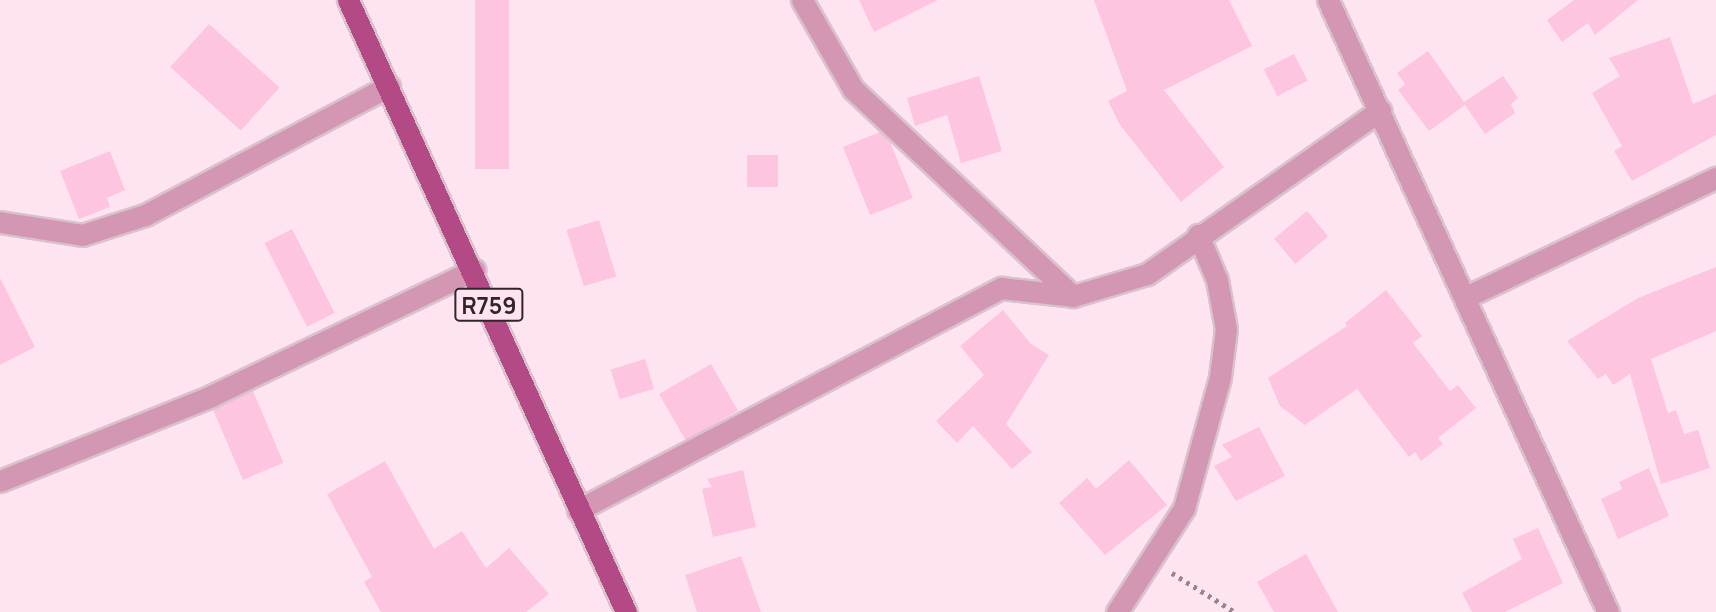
<!DOCTYPE html>
<html>
<head>
<meta charset="utf-8">
<style>
  body { margin:0 }
  #map { position:relative; width:1716px; height:612px; overflow:hidden; background:#fee4f0; font-family:Manrope,sans-serif }
  div>[style] { position:absolute }
  .building>* { inset:0; background:#fdc5e0; transform-origin:0 0 }
  .path>* { height:4.5px; margin-top:-2.25px; transform-origin:0; background:repeating-linear-gradient(90deg,#98858e 0 3.5px,transparent 0 8.5px) }
  .roads { filter:drop-shadow(2px 0 #d9c2cc) drop-shadow(-2px 0 #d9c2cc) drop-shadow(0 2px #d9c2cc) drop-shadow(0 -2px #d9c2cc) }
  .minor>* { height:21px; margin:-10.5px; padding:0 10.5px; transform-origin:10.5px; border-radius:10.5px; background:#d397b4 }
  .primary>* { height:21px; margin:-10.5px; padding:0 10.5px; transform-origin:10.5px; border-radius:10.5px; background:#b34985 }
  span { translate:-50% -50%; white-space:nowrap; text-align:center; line-height:1.15; -webkit-text-stroke:5px #fee4f0; paint-order:stroke }
  .shield-label span { padding:2px 5px; background:#fee4f0; border:2px solid; border-radius:5px; -webkit-text-stroke-width:0 }
  .shield-label { font-size:23px; color:#31252a; font-weight:700 }
</style>
</head>
<body>
<div id="map">
  <div class="building">
    <i style="left:475px;top:0;width:34px;height:169px"></i>
    <i style="clip-path:polygon(859px 0,938px 0,874px 32px)"></i>
    <i style="clip-path:polygon(1094px 0,1229px 0,1252px 46px,1164px 90px,1224px 167px,1181px 202px,1120px 125px,1108px 101px,1127px 91px)"></i>
    <i style="clip-path:polygon(1574px 0,1638px 0,1595px 35px,1588px 23px,1562px 42px,1547px 20px)"></i>
    <i style="left:209px;top:24px;width:95px;height:58px;rotate:42deg"></i>
    <i style="clip-path:polygon(1670px 37px,1693px 104px,1716px 94px,1716px 135px,1632px 181px,1614px 151px,1622px 146px,1592px 93px,1620px 76px,1609px 58px)"></i>
    <i style="clip-path:polygon(1428px 51px,1464px 102px,1503px 76px,1518px 98px,1511px 104px,1515px 113px,1485px 134px,1465px 105px,1429px 131px,1398px 90px,1405px 84px,1397px 73px)"></i>
    <i style="left:1294px;top:54px;width:30px;height:34px;rotate:63deg"></i>
    <i style="clip-path:polygon(979px 76px,1002px 151px,961px 163px,947px 115px,915px 126px,907px 98px)"></i>
    <i style="clip-path:polygon(880px 132px,890px 142px,913px 198px,870px 215px,843px 147px)"></i>
    <i style="clip-path:polygon(110px 151px,125px 190px,107px 198px,110px 207px,79px 219px,60px 171px)"></i>
    <i style="left:778px;top:155px;width:32px;height:31px;rotate:90deg"></i>
    <i style="left:1307px;top:211px;width:33px;height:43px;rotate:50deg"></i>
    <i style="left:599px;top:220px;width:59px;height:34px;rotate:73deg"></i>
    <i style="left:292px;top:229px;width:94px;height:31px;rotate:63deg"></i>
    <i style="clip-path:polygon(1716px 267px,1716px 331px,1651px 359px,1668px 413px,1676px 410px,1684px 434px,1698px 430px,1710px 468px,1661px 484px,1630px 374px,1613px 385px,1606px 374px,1598px 379px,1567px 341px,1638px 298px)"></i>
    <i style="clip-path:polygon(0 278px,35px 347px,0 365px)"></i>
    <i style="clip-path:polygon(1386px 290px,1422px 336px,1413px 343px,1450px 391px,1458px 385px,1476px 408px,1438px 438px,1443px 444px,1421px 461px,1415px 452px,1409px 457px,1357px 389px,1305px 425px,1280px 406px,1268px 378px,1347px 326px,1345px 323px)"></i>
    <i style="clip-path:polygon(1003px 310px,1031px 344px,1049px 355px,1006px 424px,1032px 452px,1012px 469px,973px 426px,957px 443px,936px 421px,984px 375px,960px 346px)"></i>
    <i style="left:645px;top:359px;width:31px;height:36px;rotate:73deg"></i>
    <i style="left:711px;top:364px;width:54px;height:60px;rotate:60deg"></i>
    <i style="left:253px;top:391px;width:78px;height:44px;rotate:67deg"></i>
    <i style="clip-path:polygon(1259px 427px,1285px 476px,1236px 501px,1214px 466px,1232px 457px,1222px 445px)"></i>
    <i style="clip-path:polygon(1129px 460px,1167px 505px,1105px 555px,1059px 503px,1087px 478px,1096px 489px)"></i>
    <i style="clip-path:polygon(385px 461px,434px 549px,462px 531px,486px 568px,509px 548px,549px 594px,526px 612px,381px 612px,364px 582px,372px 577px,327px 494px)"></i>
    <i style="clip-path:polygon(1649px 468px,1669px 516px,1618px 539px,1601px 499px,1622px 489px,1619px 482px)"></i>
    <i style="clip-path:polygon(743px 470px,756px 527px,713px 537px,702px 489px,712px 487px,707px 479px)"></i>
    <i style="clip-path:polygon(1538px 528px,1563px 583px,1505px 612px,1472px 612px,1462px 593px,1522px 559px,1513px 539px)"></i>
    <i style="clip-path:polygon(1306px 554px,1338px 612px,1274px 612px,1257px 582px)"></i>
    <i style="clip-path:polygon(741px 556px,761px 612px,697px 612px,685px 575px)"></i>
  </div>
  <div class="path">
    <i style="left:1172px;top:573px;width:74px;rotate:31.8deg"></i>
  </div>
  <div class="roads">
    <div class="minor">
      <i style="left:802px;top:0;width:103px;rotate:60.2deg"></i>
      <i style="left:853px;top:89px;width:302px;rotate:43.3deg"></i>
      <i style="left:1328px;top:0;width:673px;rotate:65.42deg"></i>
      <i style="left:0;top:222px;width:83px;rotate:9deg"></i>
      <i style="left:82px;top:235px;width:66px;rotate:-17.6deg"></i>
      <i style="left:145px;top:215px;width:276px;rotate:-27.9deg"></i>
      <i style="left:1466px;top:297px;width:277px;rotate:-25.5deg"></i>
      <i style="left:0;top:481px;width:227px;rotate:-21.9deg"></i>
      <i style="left:211px;top:396px;width:292px;rotate:-25.6deg"></i>
      <i style="left:578px;top:510px;width:478px;rotate:-27.7deg"></i>
      <i style="left:1001px;top:288px;width:72px;rotate:6.3deg"></i>
      <i style="left:1073px;top:296px;width:77px;rotate:-16.6deg"></i>
      <i style="left:1147px;top:274px;width:285px;rotate:-35.1deg"></i>
      <i style="left:1117px;top:612px;width:124px;rotate:-57.2deg"></i>
      <i style="left:1184px;top:508px;width:136px;rotate:-74.6deg"></i>
      <i style="left:1220px;top:377px;width:48px;rotate:-82.9deg"></i>
      <i style="left:1226px;top:329px;width:50px;rotate:-100.4deg"></i>
      <i style="left:1217px;top:280px;width:49px;rotate:-112.9deg"></i>
    </div>
    <div class="primary">
      <i style="left:348px;top:0;width:672px;rotate:65.57deg"></i>
    </div>
  </div>
  <div class="shield-label">
    <span style="left:489px;top:305px">R759</span>
  </div>
</div>
</body>
</html>
